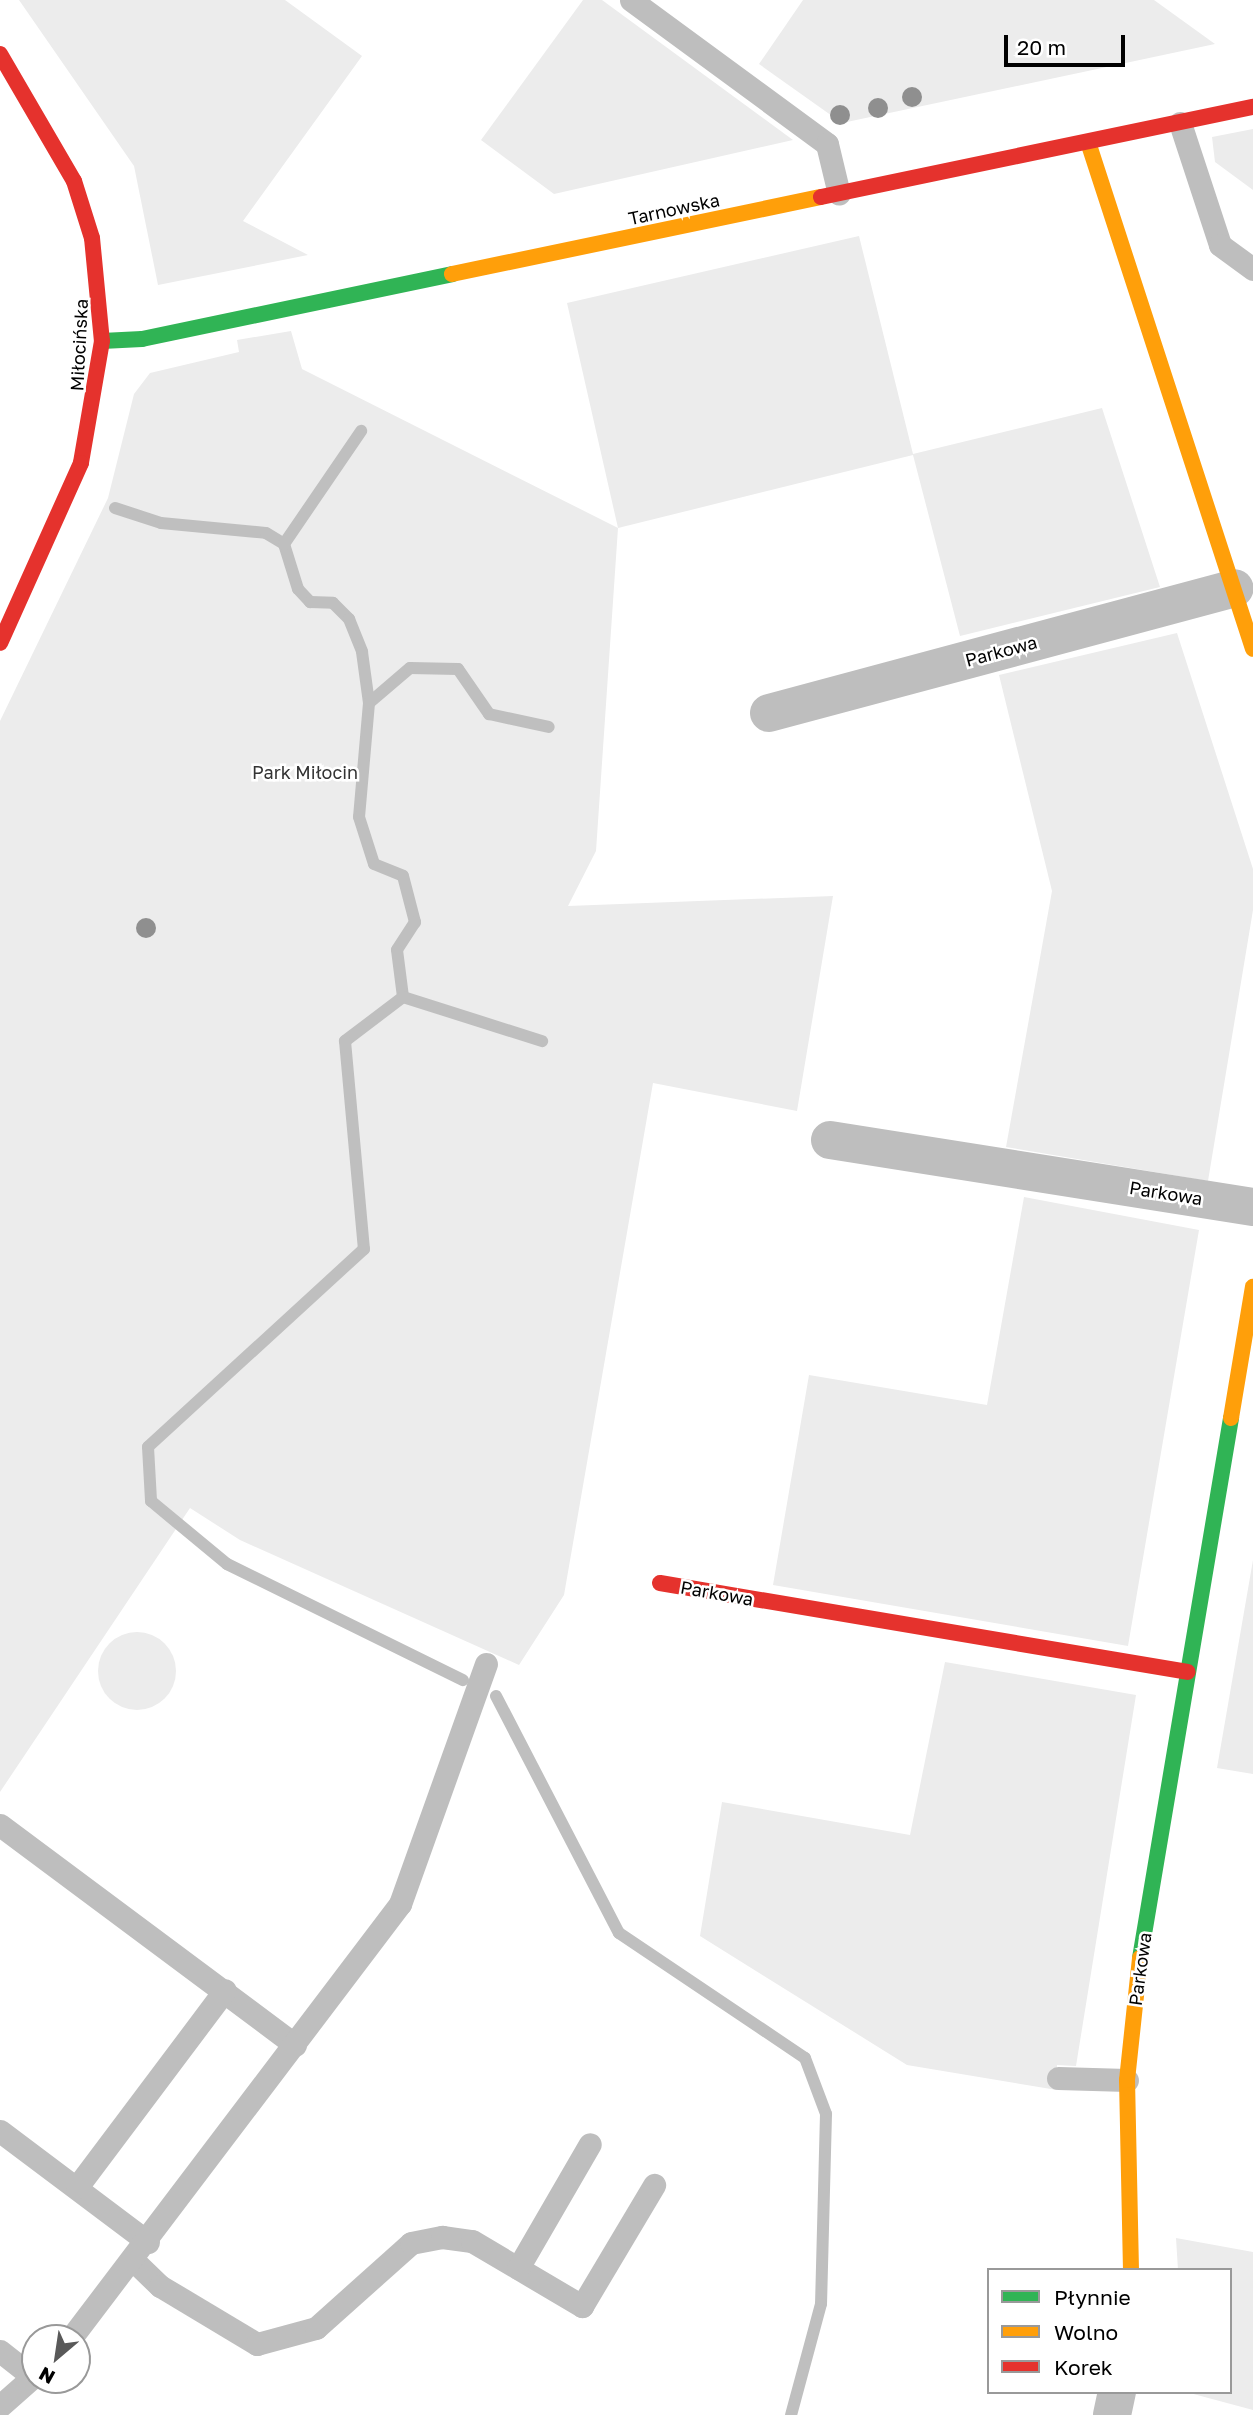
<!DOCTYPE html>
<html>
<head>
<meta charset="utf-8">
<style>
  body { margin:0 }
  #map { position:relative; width:1253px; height:2415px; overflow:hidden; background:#fff; font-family:"Golos Text",sans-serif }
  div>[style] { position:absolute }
  .green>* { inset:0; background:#ececec }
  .round { border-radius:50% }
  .stream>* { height:12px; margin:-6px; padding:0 6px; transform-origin:6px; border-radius:6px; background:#bfbfbf }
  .lane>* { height:23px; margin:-11.5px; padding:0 11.5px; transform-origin:11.5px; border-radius:11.5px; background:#bebebe }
  .street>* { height:38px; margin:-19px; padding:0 19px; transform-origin:19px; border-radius:19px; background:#bebebe }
  .fast>* { height:16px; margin:-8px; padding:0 8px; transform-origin:8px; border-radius:8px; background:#30b455 }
  .slow>* { height:16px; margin:-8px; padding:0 8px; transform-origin:8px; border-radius:8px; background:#ff9f0a }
  .jam>* { height:16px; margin:-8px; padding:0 8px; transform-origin:8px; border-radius:8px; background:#e5322d }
  .trees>* { width:20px; height:20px; margin:-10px; border-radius:50%; background:#8f8f8f }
  span { translate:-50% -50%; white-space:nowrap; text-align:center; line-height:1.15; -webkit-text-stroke:5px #fff; paint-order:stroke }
  .street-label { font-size:18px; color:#000 }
  .park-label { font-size:18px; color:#333 }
  .legend { position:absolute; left:987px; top:2268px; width:245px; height:126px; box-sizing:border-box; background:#fff; border:2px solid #999; margin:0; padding:9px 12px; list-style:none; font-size:21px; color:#000 }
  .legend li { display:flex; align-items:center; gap:14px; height:35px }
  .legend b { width:35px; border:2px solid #999 }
  .north { position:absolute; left:21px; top:2324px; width:70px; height:70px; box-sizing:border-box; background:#fff; border:2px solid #999; border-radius:50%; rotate:209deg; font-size:19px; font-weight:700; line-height:28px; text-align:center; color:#000 }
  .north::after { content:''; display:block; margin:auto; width:24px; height:32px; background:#595959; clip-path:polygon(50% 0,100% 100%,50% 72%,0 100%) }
  .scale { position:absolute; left:1004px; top:35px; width:121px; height:32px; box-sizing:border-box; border:4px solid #000; border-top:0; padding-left:9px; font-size:21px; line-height:24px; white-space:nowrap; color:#000; -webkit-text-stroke:5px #fff; paint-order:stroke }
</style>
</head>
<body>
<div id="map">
  <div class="green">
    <i style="clip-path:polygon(19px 0,285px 0,362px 56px,243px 221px,308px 255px,158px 285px,134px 166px)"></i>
    <i style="clip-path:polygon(583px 0,602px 0,793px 140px,554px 194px,481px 140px)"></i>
    <i style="clip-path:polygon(803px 0,1154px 0,1215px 44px,842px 123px,759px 64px)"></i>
    <i style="clip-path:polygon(1253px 129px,1253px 190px,1215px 162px,1212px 137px)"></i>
    <i style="clip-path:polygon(859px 236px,913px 454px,1102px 408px,1160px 587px,960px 636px,913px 455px,618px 528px,596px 851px,568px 906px,833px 896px,797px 1111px,653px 1083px,564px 1595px,519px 1665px,240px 1540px,190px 1508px,0 1792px,0 721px,108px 498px,134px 394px,150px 373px,239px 352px,237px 340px,291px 331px,302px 369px,618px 528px,567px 303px)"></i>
    <i style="clip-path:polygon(1177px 633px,1253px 869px,1253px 910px,1208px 1181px,1006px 1147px,1052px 891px,999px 675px)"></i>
    <i style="clip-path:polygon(1024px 1197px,1199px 1230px,1128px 1646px,773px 1585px,809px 1375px,987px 1405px)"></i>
    <i style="clip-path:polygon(1253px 1560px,1253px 1774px,1217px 1768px)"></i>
    <i class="round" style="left:98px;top:1632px;width:78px;height:78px"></i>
    <i style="clip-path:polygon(945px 1662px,1136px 1695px,1076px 2066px,1057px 2065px,1057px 2090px,907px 2065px,700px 1936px,722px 1802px,910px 1835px)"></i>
    <i style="clip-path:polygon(1176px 2238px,1253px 2252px,1253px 2410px,1186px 2392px,1230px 2392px,1230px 2270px,1178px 2270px)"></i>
  </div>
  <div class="stream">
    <i style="left:115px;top:508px;width:48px;rotate:18.1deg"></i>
    <i style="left:161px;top:523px;width:105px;rotate:5.4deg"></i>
    <i style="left:266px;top:533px;width:21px;rotate:31deg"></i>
    <i style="left:284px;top:544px;width:47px;rotate:72.7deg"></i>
    <i style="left:298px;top:589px;width:18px;rotate:47deg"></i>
    <i style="left:310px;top:602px;width:23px;rotate:2deg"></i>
    <i style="left:333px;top:603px;width:23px;rotate:45deg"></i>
    <i style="left:349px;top:619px;width:35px;rotate:68deg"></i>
    <i style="left:362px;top:652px;width:51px;rotate:82.2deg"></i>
    <i style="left:369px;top:703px;width:114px;rotate:95deg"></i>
    <i style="left:359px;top:817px;width:49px;rotate:72.3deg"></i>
    <i style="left:374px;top:864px;width:31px;rotate:22deg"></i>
    <i style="left:403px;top:876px;width:48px;rotate:75.4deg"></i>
    <i style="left:415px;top:922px;width:33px;rotate:123deg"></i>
    <i style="left:397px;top:950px;width:47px;rotate:82.7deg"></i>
    <i style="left:403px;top:997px;width:73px;rotate:142.8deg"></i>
    <i style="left:345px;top:1041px;width:209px;rotate:84.8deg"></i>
    <i style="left:364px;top:1249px;width:293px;rotate:137.5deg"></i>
    <i style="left:148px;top:1447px;width:54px;rotate:86.8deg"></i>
    <i style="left:151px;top:1501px;width:99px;rotate:39.7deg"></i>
    <i style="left:227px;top:1564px;width:263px;rotate:26.2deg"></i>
    <i style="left:284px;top:544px;width:137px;rotate:-55.7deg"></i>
    <i style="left:369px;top:703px;width:54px;rotate:-40.5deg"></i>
    <i style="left:410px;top:668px;width:48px;rotate:1.2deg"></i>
    <i style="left:458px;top:669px;width:55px;rotate:55.4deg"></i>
    <i style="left:489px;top:714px;width:61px;rotate:12.2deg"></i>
    <i style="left:403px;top:997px;width:146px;rotate:17.6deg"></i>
    <i style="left:496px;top:1696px;width:267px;rotate:62.6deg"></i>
    <i style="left:619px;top:1933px;width:224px;rotate:33.9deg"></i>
    <i style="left:805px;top:2058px;width:60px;rotate:69.4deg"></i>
    <i style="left:826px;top:2114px;width:190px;rotate:91.5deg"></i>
    <i style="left:821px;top:2304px;width:115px;rotate:105.1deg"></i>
  </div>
  <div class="lane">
    <i style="left:631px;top:0;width:243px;rotate:36.3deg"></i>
    <i style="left:827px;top:144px;width:51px;rotate:76.5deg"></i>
    <i style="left:1180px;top:123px;width:128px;rotate:71.8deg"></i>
    <i style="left:1220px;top:245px;width:41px;rotate:36deg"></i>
    <i style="left:0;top:1825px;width:368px;rotate:36.7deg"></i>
    <i style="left:1058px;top:2078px;width:69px;rotate:1.7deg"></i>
    <i style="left:0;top:2131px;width:185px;rotate:36.9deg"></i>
    <i style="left:77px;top:2187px;width:246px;rotate:-53.1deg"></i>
    <i style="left:134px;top:2261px;width:36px;rotate:44deg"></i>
    <i style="left:160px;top:2286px;width:113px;rotate:30.9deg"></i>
    <i style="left:257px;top:2344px;width:61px;rotate:-15.2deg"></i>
    <i style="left:316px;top:2328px;width:127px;rotate:-41.8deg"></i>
    <i style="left:411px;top:2243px;width:32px;rotate:-11deg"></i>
    <i style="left:442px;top:2237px;width:30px;rotate:8deg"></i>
    <i style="left:472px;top:2241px;width:128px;rotate:30.6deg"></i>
    <i style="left:582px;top:2306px;width:141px;rotate:-59.2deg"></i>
    <i style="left:518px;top:2268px;width:143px;rotate:-59.9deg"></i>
    <i style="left:71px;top:2338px;width:545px;rotate:-52.84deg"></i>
    <i style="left:400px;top:1904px;width:255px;rotate:-70.3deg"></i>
    <i style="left:0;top:2351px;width:42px;rotate:38.2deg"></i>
    <i style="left:0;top:2406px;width:47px;rotate:-41.5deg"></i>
  </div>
  <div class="street">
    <i style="left:769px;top:713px;width:482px;rotate:-15deg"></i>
    <i style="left:830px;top:1140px;width:428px;rotate:9deg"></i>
    <i style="left:1112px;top:2415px;width:24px;rotate:-78deg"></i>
  </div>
  <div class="fast">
    <i style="left:102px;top:341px;width:40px;rotate:-2.9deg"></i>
    <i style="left:142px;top:339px;width:317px;rotate:-11.8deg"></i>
    <i style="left:1140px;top:1958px;width:548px;rotate:-80.43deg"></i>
  </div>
  <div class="slow">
    <i style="left:1088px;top:142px;width:533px;rotate:71.97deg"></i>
    <i style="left:452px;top:274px;width:377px;rotate:-11.8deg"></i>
    <i style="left:1231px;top:1418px;width:133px;rotate:-80.5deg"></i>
    <i style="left:1131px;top:2270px;width:190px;rotate:-91.2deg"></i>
    <i style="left:1127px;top:2080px;width:123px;rotate:-83.9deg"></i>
  </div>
  <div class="jam">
    <i style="left:0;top:54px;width:147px;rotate:59.8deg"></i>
    <i style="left:74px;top:181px;width:60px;rotate:72.5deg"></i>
    <i style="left:92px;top:238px;width:103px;rotate:84.5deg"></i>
    <i style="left:102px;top:341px;width:124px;rotate:99.8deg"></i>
    <i style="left:81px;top:463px;width:197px;rotate:114.2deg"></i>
    <i style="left:821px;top:197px;width:441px;rotate:-11.8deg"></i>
    <i style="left:660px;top:1583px;width:535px;rotate:9.57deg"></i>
  </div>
  <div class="trees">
    <i style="left:912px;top:97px"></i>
    <i style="left:878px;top:108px"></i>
    <i style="left:840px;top:115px"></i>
    <i style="left:146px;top:928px"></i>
  </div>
  <div class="street-label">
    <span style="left:674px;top:209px;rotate:-12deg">Tarnowska</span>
    <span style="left:79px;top:345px;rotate:-87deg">Miłocińska</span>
    <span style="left:1001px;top:651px;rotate:-15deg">Parkowa</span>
    <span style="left:1166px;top:1193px;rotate:9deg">Parkowa</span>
    <span style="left:717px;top:1593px;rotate:10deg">Parkowa</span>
    <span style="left:1140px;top:1969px;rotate:-82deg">Parkowa</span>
  </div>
  <div class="park-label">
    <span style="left:305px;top:772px">Park Miłocin</span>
  </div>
  <ul class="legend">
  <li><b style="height:9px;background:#30b455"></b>Płynnie</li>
  <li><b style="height:9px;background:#ff9f0a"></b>Wolno</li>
  <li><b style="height:9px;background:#e5322d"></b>Korek</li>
  </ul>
  <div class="north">N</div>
  <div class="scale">20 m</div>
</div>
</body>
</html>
